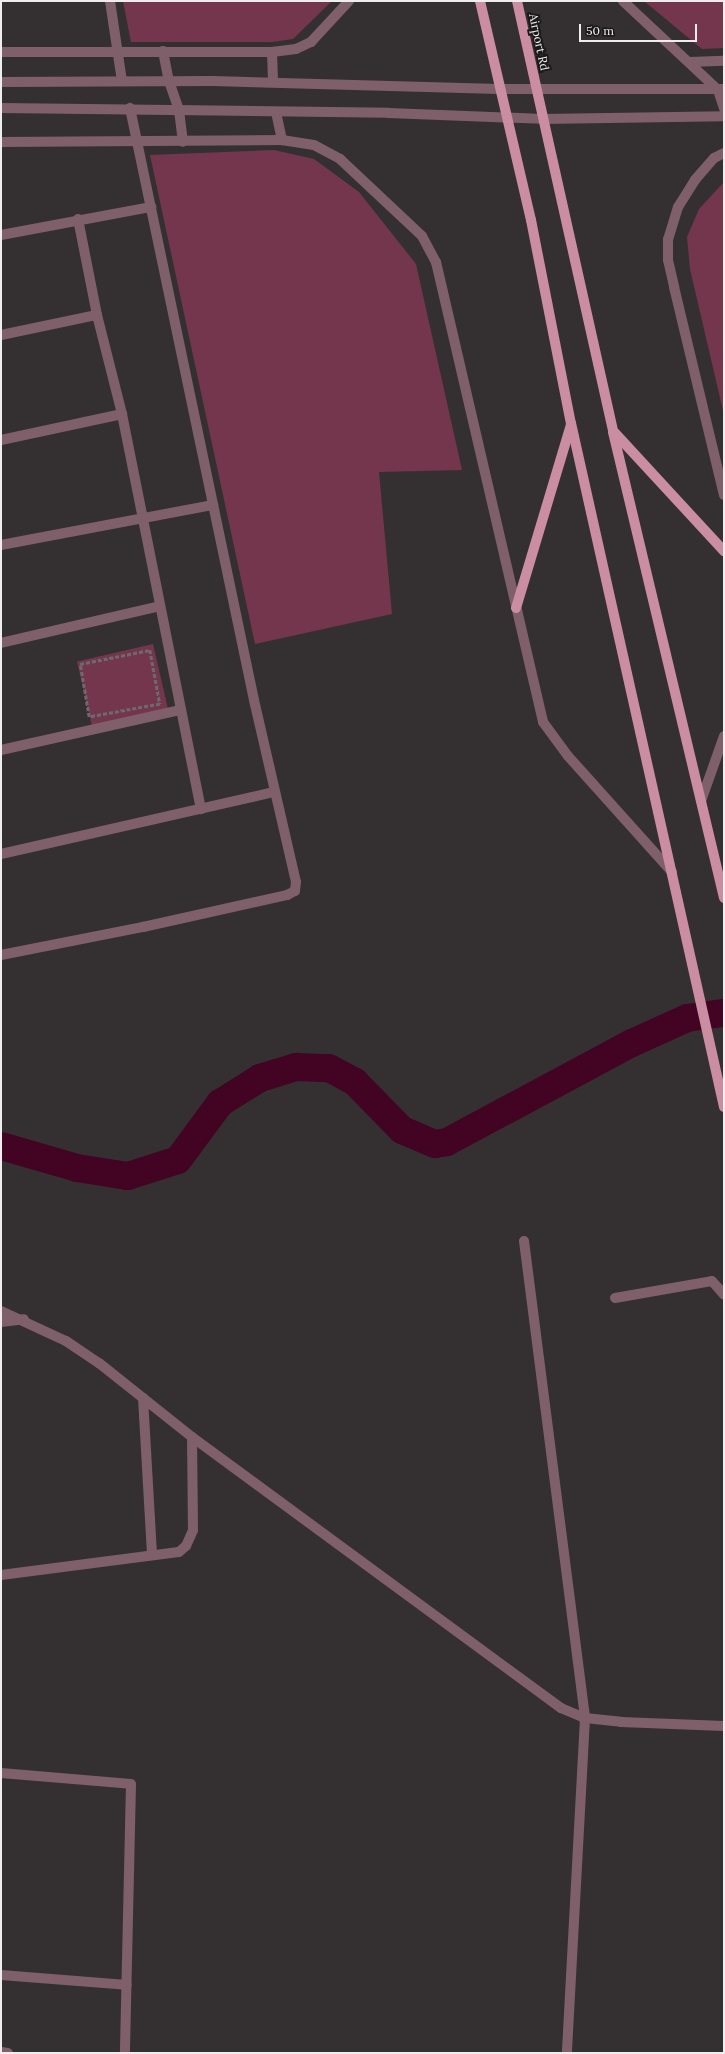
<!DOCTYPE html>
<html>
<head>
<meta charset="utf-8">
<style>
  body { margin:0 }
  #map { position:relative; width:725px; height:2054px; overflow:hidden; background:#343031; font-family:Lora,serif }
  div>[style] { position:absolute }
  .green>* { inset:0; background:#74364d; transform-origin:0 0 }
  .river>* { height:28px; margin:-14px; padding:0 14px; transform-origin:14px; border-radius:14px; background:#420422 }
  .path>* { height:2.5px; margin-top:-1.25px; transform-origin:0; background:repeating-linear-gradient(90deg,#6d6a6b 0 4px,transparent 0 6px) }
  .minor>* { height:10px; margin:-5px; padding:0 5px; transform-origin:5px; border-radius:5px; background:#7f606a }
  .tertiary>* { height:10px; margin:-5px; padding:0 5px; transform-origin:5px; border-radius:5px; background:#7f606a }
  .primary>* { height:10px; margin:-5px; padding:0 5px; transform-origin:5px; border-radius:5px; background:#cb8da2 }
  span { translate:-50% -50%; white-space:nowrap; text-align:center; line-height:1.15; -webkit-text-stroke:4px #1a1819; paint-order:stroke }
  .street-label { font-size:12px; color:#efedee }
  .frame { position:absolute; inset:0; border:2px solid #efedee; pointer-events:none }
  .scale { position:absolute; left:579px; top:24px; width:118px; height:18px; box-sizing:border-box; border:2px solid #efedee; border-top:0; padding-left:5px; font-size:12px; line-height:14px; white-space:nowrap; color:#efedee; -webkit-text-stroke:3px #1a1819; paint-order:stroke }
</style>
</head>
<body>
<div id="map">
  <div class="green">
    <i style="clip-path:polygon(123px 1px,332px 1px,293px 39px,272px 42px,131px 42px)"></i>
    <i style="clip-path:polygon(644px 1px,724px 1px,724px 48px,702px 49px)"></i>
    <i style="clip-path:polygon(274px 150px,314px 159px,359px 192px,416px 264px,462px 470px,379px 472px,392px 614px,255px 644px,150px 155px)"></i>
    <i style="clip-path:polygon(724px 182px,724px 415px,690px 269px,687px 237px,699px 209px)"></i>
    <i style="left:153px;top:644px;width:68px;height:78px;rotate:77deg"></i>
  </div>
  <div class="river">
    <i style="left:1px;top:1146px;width:79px;rotate:16.1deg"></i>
    <i style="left:77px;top:1168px;width:52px;rotate:8.9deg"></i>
    <i style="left:128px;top:1176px;width:52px;rotate:-17.7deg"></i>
    <i style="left:178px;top:1160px;width:71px;rotate:-53.6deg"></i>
    <i style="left:220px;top:1103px;width:47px;rotate:-32deg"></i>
    <i style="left:260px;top:1078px;width:38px;rotate:-17deg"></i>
    <i style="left:296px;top:1067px;width:33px;rotate:2deg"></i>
    <i style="left:329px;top:1068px;width:30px;rotate:28deg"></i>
    <i style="left:355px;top:1082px;width:67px;rotate:45.6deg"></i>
    <i style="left:402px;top:1130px;width:36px;rotate:23deg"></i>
    <i style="left:435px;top:1144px;width:12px;rotate:-9deg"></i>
    <i style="left:447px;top:1142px;width:210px;rotate:-28.2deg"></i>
    <i style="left:632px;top:1043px;width:60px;rotate:-24.4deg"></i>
    <i style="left:687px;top:1018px;width:37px;rotate:-8deg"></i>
  </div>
  <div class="path">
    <i style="left:150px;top:650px;width:55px;rotate:79.5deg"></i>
    <i style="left:160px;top:704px;width:72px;rotate:169.6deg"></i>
    <i style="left:89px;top:717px;width:54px;rotate:-99.6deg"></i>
    <i style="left:80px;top:664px;width:71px;rotate:-11.3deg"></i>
  </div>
  <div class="minor">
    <i style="left:110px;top:1px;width:81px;rotate:81.5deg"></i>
    <i style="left:690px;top:62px;width:34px;rotate:-2deg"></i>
    <i style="left:1px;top:142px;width:281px;rotate:-0.4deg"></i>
    <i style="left:282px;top:140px;width:32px;rotate:9deg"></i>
    <i style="left:314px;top:145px;width:30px;rotate:28deg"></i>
    <i style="left:340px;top:159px;width:112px;rotate:43.2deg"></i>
    <i style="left:422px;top:236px;width:30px;rotate:62deg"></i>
    <i style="left:436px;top:262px;width:472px;rotate:76.9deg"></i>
    <i style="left:543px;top:722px;width:42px;rotate:53.7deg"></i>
    <i style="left:568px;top:756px;width:156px;rotate:48.1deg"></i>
    <i style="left:724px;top:153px;width:11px;rotate:153deg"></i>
    <i style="left:714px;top:158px;width:29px;rotate:131deg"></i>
    <i style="left:695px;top:180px;width:32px;rotate:122deg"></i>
    <i style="left:678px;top:207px;width:34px;rotate:107deg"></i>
    <i style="left:668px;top:239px;width:21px;rotate:90deg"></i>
    <i style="left:668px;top:260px;width:28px;rotate:77deg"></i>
    <i style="left:674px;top:287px;width:214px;rotate:76.5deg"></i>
    <i style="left:78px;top:219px;width:98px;rotate:78.8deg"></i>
    <i style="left:97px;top:315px;width:102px;rotate:75.8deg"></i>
    <i style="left:122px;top:414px;width:403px;rotate:78.7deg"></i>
    <i style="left:1px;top:235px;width:153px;rotate:-10.6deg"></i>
    <i style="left:1px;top:335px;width:98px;rotate:-11.8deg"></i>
    <i style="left:1px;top:440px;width:124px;rotate:-12.1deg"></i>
    <i style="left:1px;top:545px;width:216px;rotate:-10.7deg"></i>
    <i style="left:1px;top:643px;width:163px;rotate:-13.1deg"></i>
    <i style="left:1px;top:750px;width:183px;rotate:-12.6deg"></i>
    <i style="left:701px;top:801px;width:69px;rotate:-70.5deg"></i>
    <i style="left:1px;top:854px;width:280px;rotate:-12.8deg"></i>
    <i style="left:1px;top:955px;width:145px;rotate:-11.2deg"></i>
    <i style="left:143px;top:927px;width:148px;rotate:-12.5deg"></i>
    <i style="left:287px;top:895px;width:9px;rotate:-27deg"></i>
    <i style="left:295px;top:891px;width:9px;rotate:-84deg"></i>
    <i style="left:296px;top:882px;width:187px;rotate:-103deg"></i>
    <i style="left:254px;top:700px;width:605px;rotate:-101.83deg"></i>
    <i style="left:524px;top:1241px;width:481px;rotate:82.7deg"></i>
    <i style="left:585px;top:1718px;width:335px;rotate:93.1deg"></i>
    <i style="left:615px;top:1298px;width:98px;rotate:-9.9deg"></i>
    <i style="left:712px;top:1281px;width:18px;rotate:49deg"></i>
    <i style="left:1px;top:1322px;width:23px;rotate:-7deg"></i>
    <i style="left:143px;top:1398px;width:157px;rotate:86.7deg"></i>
    <i style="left:1px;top:1575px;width:179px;rotate:-7.4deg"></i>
    <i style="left:179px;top:1552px;width:9px;rotate:-41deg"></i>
    <i style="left:186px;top:1546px;width:17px;rotate:-66deg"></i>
    <i style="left:193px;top:1530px;width:93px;rotate:-90.6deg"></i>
    <i style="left:1px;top:1773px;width:130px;rotate:4.8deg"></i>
    <i style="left:131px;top:1784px;width:269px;rotate:91.3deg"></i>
    <i style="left:1px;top:1975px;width:126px;rotate:4.5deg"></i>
    <i style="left:1px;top:2052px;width:7px;rotate:8deg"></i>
  </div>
  <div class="tertiary">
    <i style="left:623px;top:1px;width:130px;rotate:43.1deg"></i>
    <i style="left:718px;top:90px;width:19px;rotate:72deg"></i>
    <i style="left:163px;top:51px;width:31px;rotate:79deg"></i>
    <i style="left:169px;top:81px;width:31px;rotate:71deg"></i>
    <i style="left:179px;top:110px;width:32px;rotate:83deg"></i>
    <i style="left:1px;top:52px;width:271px"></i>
    <i style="left:272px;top:52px;width:24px;rotate:-7deg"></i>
    <i style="left:296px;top:49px;width:17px;rotate:-25deg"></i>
    <i style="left:311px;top:42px;width:56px;rotate:-47.2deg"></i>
    <i style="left:272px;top:52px;width:30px;rotate:88deg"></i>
    <i style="left:1px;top:82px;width:212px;rotate:-0.3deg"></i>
    <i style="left:213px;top:81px;width:286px;rotate:1.6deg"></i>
    <i style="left:499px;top:89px;width:225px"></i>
    <i style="left:1px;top:108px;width:388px;rotate:0.7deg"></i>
    <i style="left:389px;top:113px;width:153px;rotate:2.2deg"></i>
    <i style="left:542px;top:119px;width:182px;rotate:-0.9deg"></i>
    <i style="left:276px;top:112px;width:29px;rotate:78deg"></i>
    <i style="left:1px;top:1311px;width:72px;rotate:24.8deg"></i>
    <i style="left:66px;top:1341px;width:40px;rotate:34deg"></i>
    <i style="left:99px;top:1363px;width:119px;rotate:38.5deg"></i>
    <i style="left:192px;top:1437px;width:458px;rotate:36.3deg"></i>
    <i style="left:561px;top:1708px;width:26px;rotate:23deg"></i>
    <i style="left:585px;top:1718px;width:36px;rotate:6deg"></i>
    <i style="left:621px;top:1722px;width:103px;rotate:2.2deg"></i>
  </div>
  <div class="primary">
    <i style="left:480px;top:1px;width:225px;rotate:76.9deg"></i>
    <i style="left:531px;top:220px;width:207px;rotate:78.9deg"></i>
    <i style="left:571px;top:423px;width:701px;rotate:77.39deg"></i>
    <i style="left:517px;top:1px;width:442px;rotate:77.4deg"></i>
    <i style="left:613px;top:432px;width:479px;rotate:76.6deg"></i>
    <i style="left:615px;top:433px;width:161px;rotate:47.3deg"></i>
    <i style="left:516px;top:608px;width:191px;rotate:-73.3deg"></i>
  </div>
  <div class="street-label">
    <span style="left:539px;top:42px;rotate:78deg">Airport Rd</span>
  </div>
  <div class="frame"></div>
  <div class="scale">50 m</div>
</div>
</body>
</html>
